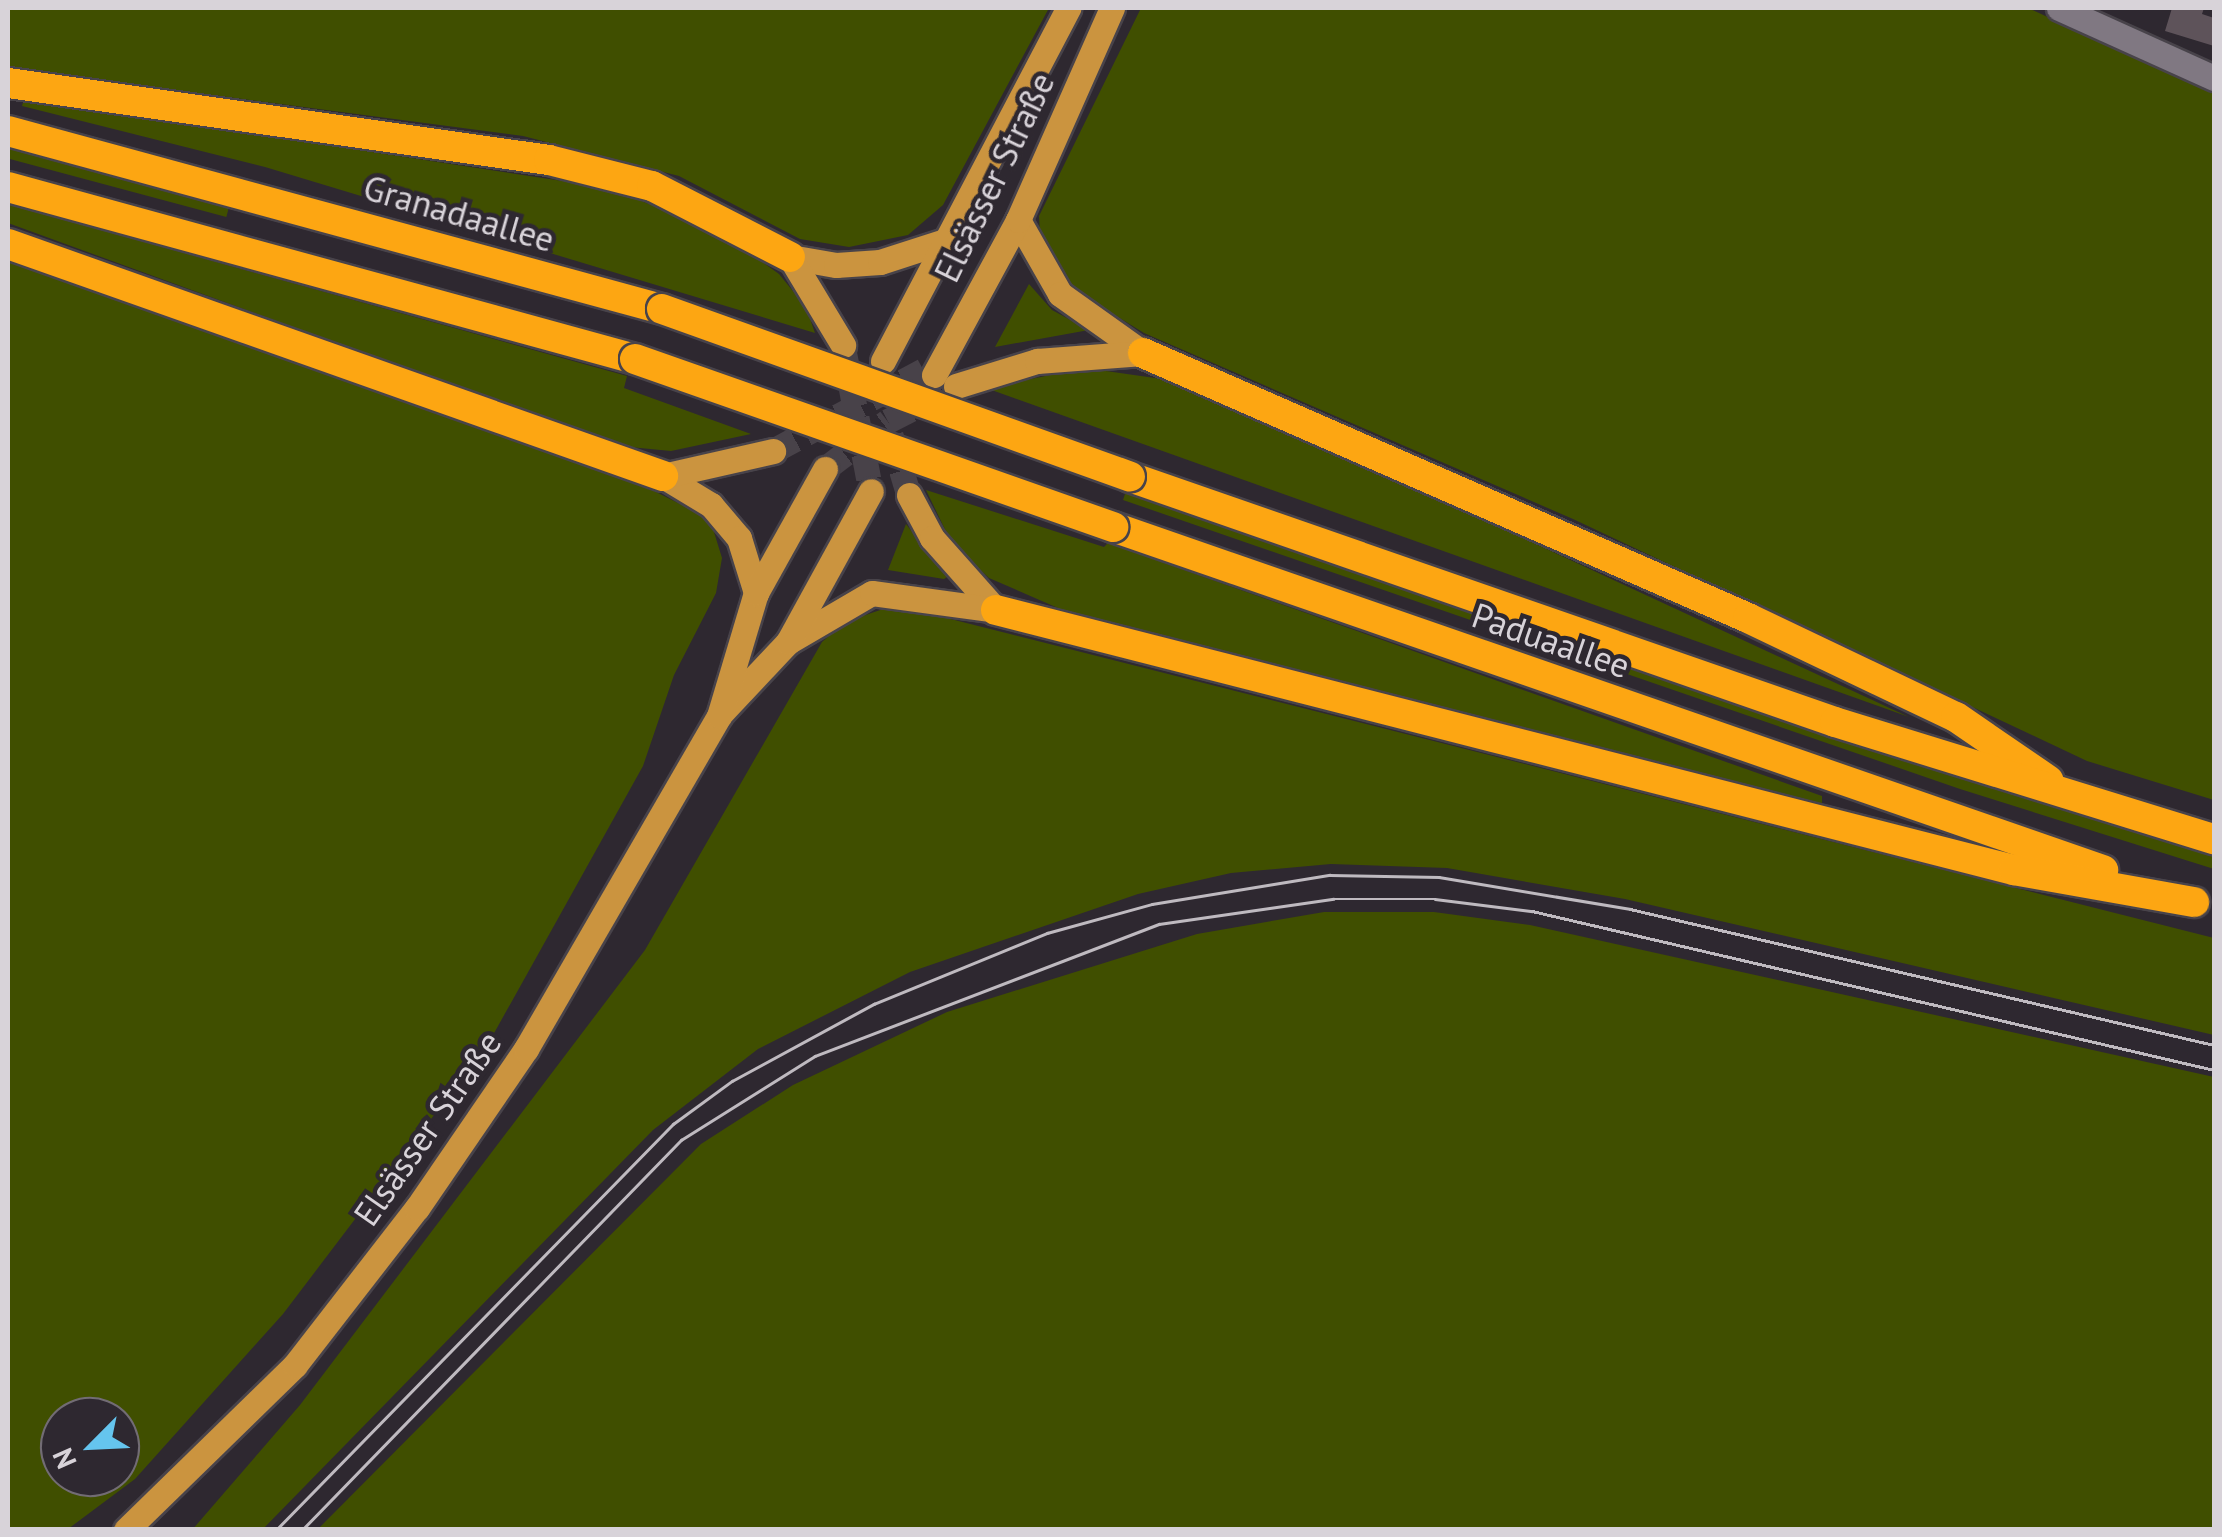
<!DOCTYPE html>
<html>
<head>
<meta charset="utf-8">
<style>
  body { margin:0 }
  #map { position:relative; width:2222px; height:1537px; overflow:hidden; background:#2e2830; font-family:"PT Sans",sans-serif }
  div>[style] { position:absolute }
  .green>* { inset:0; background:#404f00; transform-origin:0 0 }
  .building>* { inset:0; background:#5e535a }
  .major-tunnel>* { height:25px; margin-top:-12.5px; transform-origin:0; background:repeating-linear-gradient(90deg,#484249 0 25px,transparent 0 37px) }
  .roads { filter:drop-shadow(2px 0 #48434a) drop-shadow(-2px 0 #48434a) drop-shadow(0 2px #48434a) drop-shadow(0 -2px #48434a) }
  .minor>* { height:25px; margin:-12.5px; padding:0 12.5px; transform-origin:12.5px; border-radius:12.5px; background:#807882 }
  .major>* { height:25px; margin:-12.5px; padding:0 12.5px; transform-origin:12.5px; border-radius:12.5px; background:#cb943f }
  .highway>* { height:30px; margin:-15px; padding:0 15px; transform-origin:15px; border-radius:15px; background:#fda612 }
  .tram>* { height:2.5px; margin:-1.25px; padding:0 1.25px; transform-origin:1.25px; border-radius:1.25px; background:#bfbac0 }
  .bridges { filter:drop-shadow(2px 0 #48434a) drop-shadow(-2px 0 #48434a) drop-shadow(0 2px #48434a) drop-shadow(0 -2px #48434a) }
  .highway-bridge>* { height:30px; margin:-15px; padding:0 15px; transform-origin:15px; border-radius:15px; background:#fda612 }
  span { translate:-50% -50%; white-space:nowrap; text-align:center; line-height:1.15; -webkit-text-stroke:9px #2e2830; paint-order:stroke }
  .street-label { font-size:35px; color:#d8d3d9 }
  .frame { position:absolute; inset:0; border:10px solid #d8d3d9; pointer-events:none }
  .north { position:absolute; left:40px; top:1397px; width:100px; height:100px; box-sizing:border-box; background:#2e2830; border:2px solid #726c74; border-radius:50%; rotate:246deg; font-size:28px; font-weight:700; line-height:40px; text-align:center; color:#d8d3d9 }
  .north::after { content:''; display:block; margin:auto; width:35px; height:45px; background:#65c5ee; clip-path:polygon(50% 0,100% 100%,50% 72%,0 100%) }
</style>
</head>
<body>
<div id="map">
  <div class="green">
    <i style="clip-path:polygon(8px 8px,1049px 8px,943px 205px,908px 235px,849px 247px,800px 239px,679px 176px,523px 136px,8px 68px)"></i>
    <i style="clip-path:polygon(1141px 8px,2028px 8px,2214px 94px,2214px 800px,2087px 761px,1573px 519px,1144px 333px,1066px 285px,1040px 235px,1039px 216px)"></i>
    <i style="clip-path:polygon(24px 99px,609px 188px,724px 234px,779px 274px,806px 307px,815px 333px,265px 167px,22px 106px)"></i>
    <i style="left:8px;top:147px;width:229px;height:11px;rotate:15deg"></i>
    <i style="clip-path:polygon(8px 204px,627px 376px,624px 388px,751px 434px,671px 451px,619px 446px,8px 223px)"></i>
    <i style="clip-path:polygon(evenodd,8px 255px,654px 491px,710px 519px,722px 558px,716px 593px,674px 675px,643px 766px,488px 1044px,283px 1314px,135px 1479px,68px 1529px,8px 1529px,8px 255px,60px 1417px,120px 1417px,120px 1477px,60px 1477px,60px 1417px)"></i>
    <i style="clip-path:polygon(1029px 284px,1052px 310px,1089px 330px,995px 347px)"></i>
    <i style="clip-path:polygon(1085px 368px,1169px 380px,1286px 428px,1909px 717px,986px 388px)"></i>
    <i style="clip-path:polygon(1128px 485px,1642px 669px,2214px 856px,2214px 869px,1960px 789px,1123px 500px)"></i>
    <i style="clip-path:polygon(926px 490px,1104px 547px,1108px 543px,1357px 631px,1822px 796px,1822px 807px,1074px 615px,989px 578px,952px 544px)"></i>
    <i style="clip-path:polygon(906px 524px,947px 577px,944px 579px,888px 570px)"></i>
    <i style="clip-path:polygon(895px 605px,2214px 938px,2214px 1035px,1625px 899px,1447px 868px,1331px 864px,1231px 873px,1138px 894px,910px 972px,758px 1049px,653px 1130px,263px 1529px,192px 1530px,300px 1405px,645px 950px,822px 642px,845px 622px)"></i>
    <i style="clip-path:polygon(1324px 912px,1434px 912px,1530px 925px,2214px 1077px,2214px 1529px,318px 1529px,701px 1144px,793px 1085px,947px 1012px,1197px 934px)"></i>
  </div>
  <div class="building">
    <i style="clip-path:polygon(2172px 8px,2204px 8px,2202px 14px,2214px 18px,2214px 46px,2165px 31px)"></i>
  </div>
  <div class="major-tunnel">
    <i style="left:843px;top:345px;width:149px;rotate:79.1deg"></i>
    <i style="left:891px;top:435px;width:63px;rotate:73.3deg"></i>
    <i style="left:773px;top:451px;width:171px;rotate:-28.2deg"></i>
    <i style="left:825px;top:469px;width:79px;rotate:-37.3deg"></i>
    <i style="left:888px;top:421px;width:76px;rotate:-27.2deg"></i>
  </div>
  <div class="roads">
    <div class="minor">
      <i style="left:2059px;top:8px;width:170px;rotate:24.3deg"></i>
    </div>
    <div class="major">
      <i style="left:1018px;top:220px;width:85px;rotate:60.4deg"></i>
      <i style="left:1060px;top:294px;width:102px;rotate:35.4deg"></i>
      <i style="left:790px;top:257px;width:47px;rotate:9.9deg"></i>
      <i style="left:836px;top:265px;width:44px;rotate:-3.9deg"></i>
      <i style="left:880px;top:262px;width:71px;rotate:-17.9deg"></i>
      <i style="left:790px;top:257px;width:103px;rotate:58.9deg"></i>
      <i style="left:883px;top:361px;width:399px;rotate:-62.3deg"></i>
      <i style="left:934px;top:375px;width:176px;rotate:-61.5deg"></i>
      <i style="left:1018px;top:220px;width:232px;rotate:-66.1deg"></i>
      <i style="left:956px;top:386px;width:85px;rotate:-17.2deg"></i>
      <i style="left:1037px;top:361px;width:106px;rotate:-4.3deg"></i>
      <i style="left:663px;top:476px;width:56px;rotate:31.1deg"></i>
      <i style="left:711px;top:505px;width:43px;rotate:49.7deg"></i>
      <i style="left:739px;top:538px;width:58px;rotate:72.8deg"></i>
      <i style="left:663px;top:476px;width:113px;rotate:-12.8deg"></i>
      <i style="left:909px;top:495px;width:49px;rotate:61.9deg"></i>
      <i style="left:932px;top:538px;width:96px;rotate:48.4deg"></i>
      <i style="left:788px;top:642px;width:97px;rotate:-30.3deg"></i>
      <i style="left:872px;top:593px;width:125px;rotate:7.8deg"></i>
      <i style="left:722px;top:712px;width:96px;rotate:-46.7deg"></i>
      <i style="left:788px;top:642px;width:172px;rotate:-61.2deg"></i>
      <i style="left:126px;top:1530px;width:236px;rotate:-44.3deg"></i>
      <i style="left:295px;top:1365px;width:199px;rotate:-52.2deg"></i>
      <i style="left:417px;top:1208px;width:193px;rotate:-55.6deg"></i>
      <i style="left:526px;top:1049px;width:385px;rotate:-59.9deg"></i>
      <i style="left:719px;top:716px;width:128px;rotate:-73.3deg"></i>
      <i style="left:756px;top:593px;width:142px;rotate:-60.9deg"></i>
    </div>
    <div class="highway">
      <i style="left:8px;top:83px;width:546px;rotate:8.1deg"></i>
      <i style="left:549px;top:160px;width:106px;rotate:14.2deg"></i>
      <i style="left:652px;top:186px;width:155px;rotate:27.2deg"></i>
      <i style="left:8px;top:131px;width:678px;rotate:15.23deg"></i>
      <i style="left:8px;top:187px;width:650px;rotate:15.34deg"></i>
      <i style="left:8px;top:244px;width:695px;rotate:19.5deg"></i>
      <i style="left:1143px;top:353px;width:660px;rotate:23.65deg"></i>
      <i style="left:1748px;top:618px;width:230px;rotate:25.5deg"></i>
      <i style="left:1956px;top:717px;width:112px;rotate:34.4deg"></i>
      <i style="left:1130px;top:477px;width:746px;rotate:19.16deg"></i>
      <i style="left:1835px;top:722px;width:397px;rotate:17.2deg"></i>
      <i style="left:1113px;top:527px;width:1048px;rotate:19.11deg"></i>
      <i style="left:996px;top:610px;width:1051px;rotate:14.33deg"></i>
      <i style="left:2014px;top:870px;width:183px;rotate:10.1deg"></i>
    </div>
  </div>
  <div class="tram">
    <i style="left:276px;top:1530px;width:568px;rotate:-45.64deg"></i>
    <i style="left:673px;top:1124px;width:73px;rotate:-36.1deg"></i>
    <i style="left:732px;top:1081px;width:162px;rotate:-28.5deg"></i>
    <i style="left:874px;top:1004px;width:187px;rotate:-22.3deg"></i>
    <i style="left:1047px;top:933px;width:109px;rotate:-15.4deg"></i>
    <i style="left:1152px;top:904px;width:180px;rotate:-9.3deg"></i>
    <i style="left:1330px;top:875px;width:109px;rotate:1.1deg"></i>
    <i style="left:1439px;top:877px;width:194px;rotate:9.5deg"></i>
    <i style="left:1630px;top:909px;width:600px;rotate:13.11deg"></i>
    <i style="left:302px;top:1530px;width:544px;rotate:-45.82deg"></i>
    <i style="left:681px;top:1140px;width:158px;rotate:-32.1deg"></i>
    <i style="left:815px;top:1056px;width:368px;rotate:-21deg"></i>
    <i style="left:1159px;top:924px;width:176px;rotate:-8.2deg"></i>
    <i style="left:1333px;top:899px;width:102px"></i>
    <i style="left:1435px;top:899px;width:98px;rotate:7.1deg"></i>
    <i style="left:1532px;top:911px;width:700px;rotate:13.12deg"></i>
  </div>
  <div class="bridges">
    <div class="highway-bridge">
      <i style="left:662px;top:309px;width:497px;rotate:19.7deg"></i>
      <i style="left:635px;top:359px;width:507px;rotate:19.36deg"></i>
    </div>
  </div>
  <div class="street-label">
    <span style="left:994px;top:177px;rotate:-64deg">Elsässer Straße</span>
    <span style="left:459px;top:213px;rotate:16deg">Granadaallee</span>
    <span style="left:1551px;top:640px;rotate:19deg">Paduaallee</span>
    <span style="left:427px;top:1128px;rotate:-55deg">Elsässer Straße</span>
  </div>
  <div class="frame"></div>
  <div class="north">N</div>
</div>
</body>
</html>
